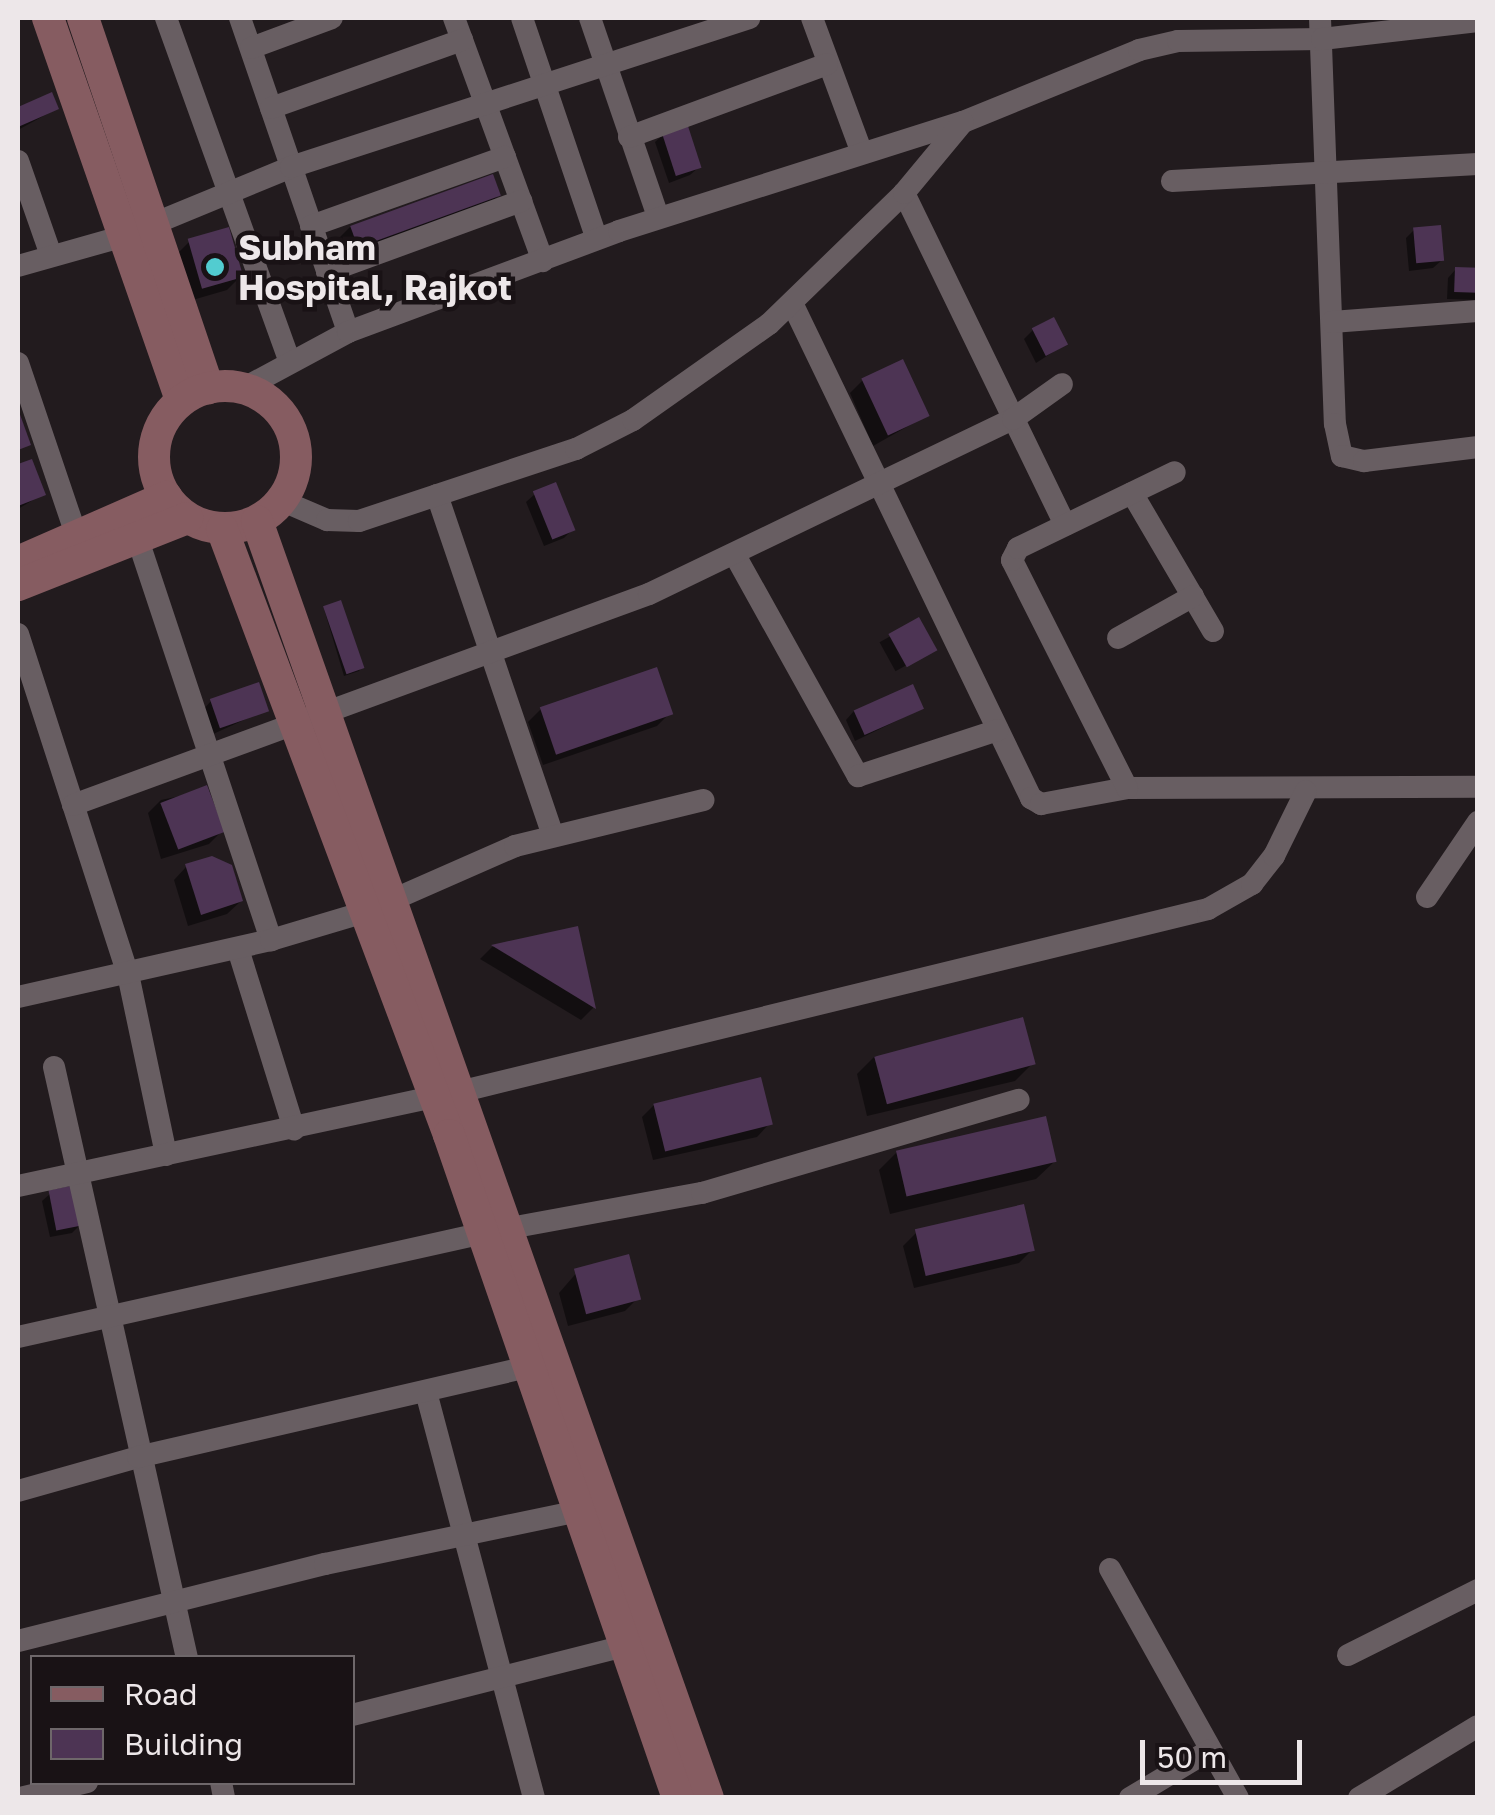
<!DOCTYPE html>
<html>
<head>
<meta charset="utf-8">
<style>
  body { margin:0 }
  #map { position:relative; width:1495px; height:1815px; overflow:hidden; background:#221b1e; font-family:"Golos Text",sans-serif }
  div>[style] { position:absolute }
  .shadow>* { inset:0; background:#0007; transform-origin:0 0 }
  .building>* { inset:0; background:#4d3454; transform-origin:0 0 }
  .street>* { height:22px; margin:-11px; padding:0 11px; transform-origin:11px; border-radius:11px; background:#685e62 }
  .secondary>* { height:32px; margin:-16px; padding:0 16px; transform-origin:16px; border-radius:16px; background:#865c61 }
  .secondary>.ring { margin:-16px; padding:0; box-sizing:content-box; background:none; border:32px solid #865c61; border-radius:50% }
  .dots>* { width:28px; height:28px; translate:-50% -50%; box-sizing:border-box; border:5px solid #191215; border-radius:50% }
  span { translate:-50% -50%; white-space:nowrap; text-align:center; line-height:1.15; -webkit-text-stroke:9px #191215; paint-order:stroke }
  .poi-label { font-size:35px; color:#ede7e9; font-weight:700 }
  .left { translate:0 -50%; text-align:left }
  .frame { position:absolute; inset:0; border:20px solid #ede7e9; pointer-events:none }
  .legend { position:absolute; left:30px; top:1655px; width:325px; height:130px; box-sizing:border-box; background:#191215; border:2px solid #6e676a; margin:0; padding:12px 18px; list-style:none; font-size:30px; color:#ede7e9 }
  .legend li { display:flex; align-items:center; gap:20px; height:50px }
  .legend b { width:50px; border:2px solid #6e676a }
  .scale { position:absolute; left:1140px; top:1740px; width:162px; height:45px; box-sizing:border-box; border:5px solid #ede7e9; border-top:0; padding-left:12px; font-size:30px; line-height:35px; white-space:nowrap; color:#ede7e9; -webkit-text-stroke:8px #191215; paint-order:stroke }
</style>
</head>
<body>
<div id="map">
  <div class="shadow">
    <i style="clip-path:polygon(50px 96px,56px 109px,18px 130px,18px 109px)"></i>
    <i style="clip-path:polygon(664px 134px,699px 167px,690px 175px,669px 183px,655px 142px)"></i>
    <i style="clip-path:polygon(498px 196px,485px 209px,344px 257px,338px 239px,351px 226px)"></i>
    <i style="clip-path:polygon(1414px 230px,1442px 260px,1433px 268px,1409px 271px,1406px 238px)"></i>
    <i style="clip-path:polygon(189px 242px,241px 276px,227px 290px,189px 301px,176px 255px)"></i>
    <i style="clip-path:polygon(1456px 269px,1478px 270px,1478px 300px,1447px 299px,1448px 278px)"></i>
    <i style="clip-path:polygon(1033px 330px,1064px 345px,1036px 363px,1024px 339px)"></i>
    <i style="clip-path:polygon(863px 380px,926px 416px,873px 446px,850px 393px)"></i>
    <i style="clip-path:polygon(31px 462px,43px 494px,18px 509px,18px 467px)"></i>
    <i style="clip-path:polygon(535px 494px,572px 530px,564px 538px,544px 546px,526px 502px)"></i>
    <i style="clip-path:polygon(324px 609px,362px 667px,359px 671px,344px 676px)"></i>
    <i style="left:918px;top:621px;width:33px;height:44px;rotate:61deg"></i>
    <i style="clip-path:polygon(211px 701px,266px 710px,211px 735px,203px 710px)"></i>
    <i style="clip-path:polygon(541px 709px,670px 713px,657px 726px,543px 765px,528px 722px)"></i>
    <i style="clip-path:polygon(921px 709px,855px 741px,846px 720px,854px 711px)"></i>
    <i style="clip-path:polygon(209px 790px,222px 831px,209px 844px,161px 859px,148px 813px,161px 800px)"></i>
    <i style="clip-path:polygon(187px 866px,241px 901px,227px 914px,188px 926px,174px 880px)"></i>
    <i style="clip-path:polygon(576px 929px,593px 1008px,581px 1020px,480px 959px,492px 947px)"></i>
    <i style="clip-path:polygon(875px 1056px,1033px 1063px,1015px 1081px,867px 1116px,857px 1074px)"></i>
    <i style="clip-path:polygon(655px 1104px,770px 1123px,757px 1137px,653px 1160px,642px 1117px)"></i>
    <i style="clip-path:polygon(897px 1152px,1054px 1162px,1036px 1179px,890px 1214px,879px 1170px)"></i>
    <i style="clip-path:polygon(51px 1193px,81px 1224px,72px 1233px,50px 1237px,42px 1201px)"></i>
    <i style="clip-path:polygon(917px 1232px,1032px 1250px,1019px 1263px,914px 1288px,903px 1246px)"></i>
    <i style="clip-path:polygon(579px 1270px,638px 1298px,625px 1311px,568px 1326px,559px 1293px)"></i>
  </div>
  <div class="building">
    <i style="clip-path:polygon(52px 92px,59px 109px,18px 127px,18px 107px)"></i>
    <i style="left:687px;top:123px;width:47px;height:27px;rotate:72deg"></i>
    <i style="left:493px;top:174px;width:23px;height:152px;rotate:70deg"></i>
    <i style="left:1441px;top:225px;width:36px;height:28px;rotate:85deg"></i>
    <i style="left:229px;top:227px;width:52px;height:43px;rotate:74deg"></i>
    <i style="left:1455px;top:267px;width:23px;height:25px;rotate:2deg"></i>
    <i style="left:1054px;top:317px;width:31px;height:25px;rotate:63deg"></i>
    <i style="left:903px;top:359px;width:63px;height:46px;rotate:65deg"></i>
    <i style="clip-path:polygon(18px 409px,31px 445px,18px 450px)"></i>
    <i style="clip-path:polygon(32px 459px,46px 495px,18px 506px,18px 464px)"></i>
    <i style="left:556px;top:482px;width:52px;height:25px;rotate:68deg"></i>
    <i style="left:341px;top:600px;width:72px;height:19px;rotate:71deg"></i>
    <i style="left:919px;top:617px;width:38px;height:35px;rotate:61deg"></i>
    <i style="left:657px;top:667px;width:50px;height:124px;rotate:71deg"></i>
    <i style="left:259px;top:682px;width:31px;height:52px;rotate:71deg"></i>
    <i style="left:913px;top:684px;width:27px;height:65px;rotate:66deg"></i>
    <i style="left:207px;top:785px;width:50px;height:50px;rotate:69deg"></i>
    <i style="clip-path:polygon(212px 856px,232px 865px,243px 901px,201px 915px,185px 864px)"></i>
    <i style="clip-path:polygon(578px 926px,596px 1009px,491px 945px)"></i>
    <i style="left:1023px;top:1017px;width:49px;height:154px;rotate:75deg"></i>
    <i style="left:761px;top:1077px;width:49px;height:111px;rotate:76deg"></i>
    <i style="left:1046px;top:1116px;width:47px;height:154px;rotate:77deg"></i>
    <i style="left:75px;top:1185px;width:41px;height:27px;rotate:79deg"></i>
    <i style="left:1024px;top:1204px;width:48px;height:112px;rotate:77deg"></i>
    <i style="left:629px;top:1254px;width:47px;height:57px;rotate:75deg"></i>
  </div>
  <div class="street">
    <i style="left:166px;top:18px;width:363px;rotate:70.2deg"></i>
    <i style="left:240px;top:18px;width:332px;rotate:71deg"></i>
    <i style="left:454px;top:18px;width:259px;rotate:69.9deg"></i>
    <i style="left:522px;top:18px;width:233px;rotate:71.3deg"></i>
    <i style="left:590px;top:18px;width:210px;rotate:71.1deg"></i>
    <i style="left:812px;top:18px;width:144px;rotate:69.7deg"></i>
    <i style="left:1320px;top:18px;width:406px;rotate:87.9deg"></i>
    <i style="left:1335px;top:424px;width:33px;rotate:78deg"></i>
    <i style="left:1342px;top:456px;width:23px;rotate:13deg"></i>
    <i style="left:1364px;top:461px;width:115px;rotate:-7deg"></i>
    <i style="left:251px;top:48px;width:86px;rotate:-20.3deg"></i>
    <i style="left:271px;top:108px;width:203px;rotate:-19.6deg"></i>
    <i style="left:629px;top:137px;width:211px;rotate:-20.2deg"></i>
    <i style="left:18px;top:161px;width:100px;rotate:70.7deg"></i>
    <i style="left:1172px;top:181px;width:306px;rotate:-3.2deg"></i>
    <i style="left:904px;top:193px;width:369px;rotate:64.1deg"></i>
    <i style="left:311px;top:226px;width:206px;rotate:-19.6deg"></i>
    <i style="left:18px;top:266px;width:110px;rotate:-15.8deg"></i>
    <i style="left:124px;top:236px;width:181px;rotate:-22.4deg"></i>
    <i style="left:291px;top:167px;width:482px;rotate:-18deg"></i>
    <i style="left:327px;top:272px;width:207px;rotate:-20.1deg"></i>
    <i style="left:792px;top:303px;width:550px;rotate:64.23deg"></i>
    <i style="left:1031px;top:798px;width:12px;rotate:31deg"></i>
    <i style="left:1041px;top:804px;width:87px;rotate:-10.5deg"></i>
    <i style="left:1127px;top:788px;width:351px;rotate:-0.2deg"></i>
    <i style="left:1332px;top:322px;width:146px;rotate:-4.3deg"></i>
    <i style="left:18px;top:363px;width:184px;rotate:71.3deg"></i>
    <i style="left:246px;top:387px;width:116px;rotate:-28.3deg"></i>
    <i style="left:348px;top:332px;width:289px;rotate:-20.4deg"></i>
    <i style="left:619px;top:231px;width:361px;rotate:-17.6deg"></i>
    <i style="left:963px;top:122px;width:190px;rotate:-22.2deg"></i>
    <i style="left:1139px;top:50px;width:40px;rotate:-13deg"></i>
    <i style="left:1178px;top:41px;width:144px;rotate:-0.8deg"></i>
    <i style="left:1322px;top:39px;width:157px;rotate:-6.6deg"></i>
    <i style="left:1132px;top:493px;width:160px;rotate:59.6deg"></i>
    <i style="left:437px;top:495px;width:360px;rotate:71.2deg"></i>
    <i style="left:285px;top:502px;width:46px;rotate:23.2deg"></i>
    <i style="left:327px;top:520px;width:32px;rotate:2deg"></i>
    <i style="left:359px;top:521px;width:229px;rotate:-18.4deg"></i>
    <i style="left:576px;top:449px;width:64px;rotate:-27deg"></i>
    <i style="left:633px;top:420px;width:166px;rotate:-35.2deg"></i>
    <i style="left:769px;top:324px;width:188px;rotate:-44.1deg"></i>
    <i style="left:904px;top:193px;width:92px;rotate:-50.3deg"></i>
    <i style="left:138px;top:540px;width:422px;rotate:71.6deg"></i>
    <i style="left:736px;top:557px;width:251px;rotate:60.9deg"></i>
    <i style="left:858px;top:776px;width:147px;rotate:-18.2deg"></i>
    <i style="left:18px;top:634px;width:357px;rotate:72.1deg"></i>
    <i style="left:128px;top:974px;width:185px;rotate:78.1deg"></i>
    <i style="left:1118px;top:638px;width:86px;rotate:-29.2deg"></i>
    <i style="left:1127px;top:788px;width:255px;rotate:-116.8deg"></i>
    <i style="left:1012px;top:560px;width:13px;rotate:-63deg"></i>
    <i style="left:1018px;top:548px;width:174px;rotate:-25.8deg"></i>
    <i style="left:73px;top:805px;width:613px;rotate:-20.12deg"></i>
    <i style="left:649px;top:594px;width:404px;rotate:-25.7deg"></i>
    <i style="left:1013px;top:419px;width:60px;rotate:-35.5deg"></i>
    <i style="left:1427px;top:897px;width:91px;rotate:-55.8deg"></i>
    <i style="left:238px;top:949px;width:189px;rotate:72.7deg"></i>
    <i style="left:18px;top:997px;width:259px;rotate:-12.7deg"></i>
    <i style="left:271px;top:940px;width:98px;rotate:-16.6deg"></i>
    <i style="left:365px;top:912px;width:164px;rotate:-23.7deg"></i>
    <i style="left:515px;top:846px;width:194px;rotate:-13.7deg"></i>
    <i style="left:54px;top:1067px;width:606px;rotate:77.32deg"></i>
    <i style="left:18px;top:1186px;width:455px;rotate:-12.1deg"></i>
    <i style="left:463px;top:1091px;width:767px;rotate:-13.73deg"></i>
    <i style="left:1208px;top:909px;width:51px;rotate:-29.6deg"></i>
    <i style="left:1252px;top:884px;width:36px;rotate:-52deg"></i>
    <i style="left:1274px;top:856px;width:72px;rotate:-63.8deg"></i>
    <i style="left:18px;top:1337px;width:476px;rotate:-12.6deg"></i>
    <i style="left:483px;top:1233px;width:223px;rotate:-10.4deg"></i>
    <i style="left:702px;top:1193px;width:330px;rotate:-16.4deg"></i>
    <i style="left:426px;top:1392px;width:420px;rotate:75.1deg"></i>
    <i style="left:18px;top:1491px;width:125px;rotate:-15.8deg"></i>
    <i style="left:138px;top:1457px;width:415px;rotate:-13deg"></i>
    <i style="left:1110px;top:1569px;width:262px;rotate:60.8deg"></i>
    <i style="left:18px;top:1641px;width:317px;rotate:-14.1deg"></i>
    <i style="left:325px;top:1564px;width:274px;rotate:-11.8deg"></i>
    <i style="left:1348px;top:1655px;width:145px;rotate:-26.6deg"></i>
    <i style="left:352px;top:1715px;width:297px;rotate:-14.2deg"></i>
    <i style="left:221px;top:1782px;width:16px;rotate:79deg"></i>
    <i style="left:20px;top:1798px;width:69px;rotate:-13.4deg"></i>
    <i style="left:1130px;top:1798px;width:93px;rotate:-31deg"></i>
    <i style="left:1359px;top:1798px;width:139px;rotate:-31.2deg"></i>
  </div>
  <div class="secondary">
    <i style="left:48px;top:18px;width:404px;rotate:70.8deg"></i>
    <i style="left:83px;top:18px;width:391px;rotate:71.3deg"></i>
    <i class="ring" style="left:154px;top:386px;width:110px;height:110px"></i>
    <i style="left:257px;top:521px;width:1354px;rotate:70.55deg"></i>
    <i style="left:222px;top:529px;width:647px;rotate:69.46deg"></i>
    <i style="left:449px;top:1135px;width:701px;rotate:70.95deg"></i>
    <i style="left:18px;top:562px;width:162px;rotate:-23.7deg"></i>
    <i style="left:18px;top:585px;width:182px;rotate:-21.6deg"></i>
  </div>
  <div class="dots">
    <i style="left:215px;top:267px;background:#52ccd0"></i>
  </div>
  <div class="poi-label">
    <span class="left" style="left:238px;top:267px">Subham<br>Hospital, Rajkot</span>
  </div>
  <div class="frame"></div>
  <ul class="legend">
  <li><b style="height:12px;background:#865c61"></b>Road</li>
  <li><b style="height:28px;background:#4d3454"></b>Building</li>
  </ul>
  <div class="scale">50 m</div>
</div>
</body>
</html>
